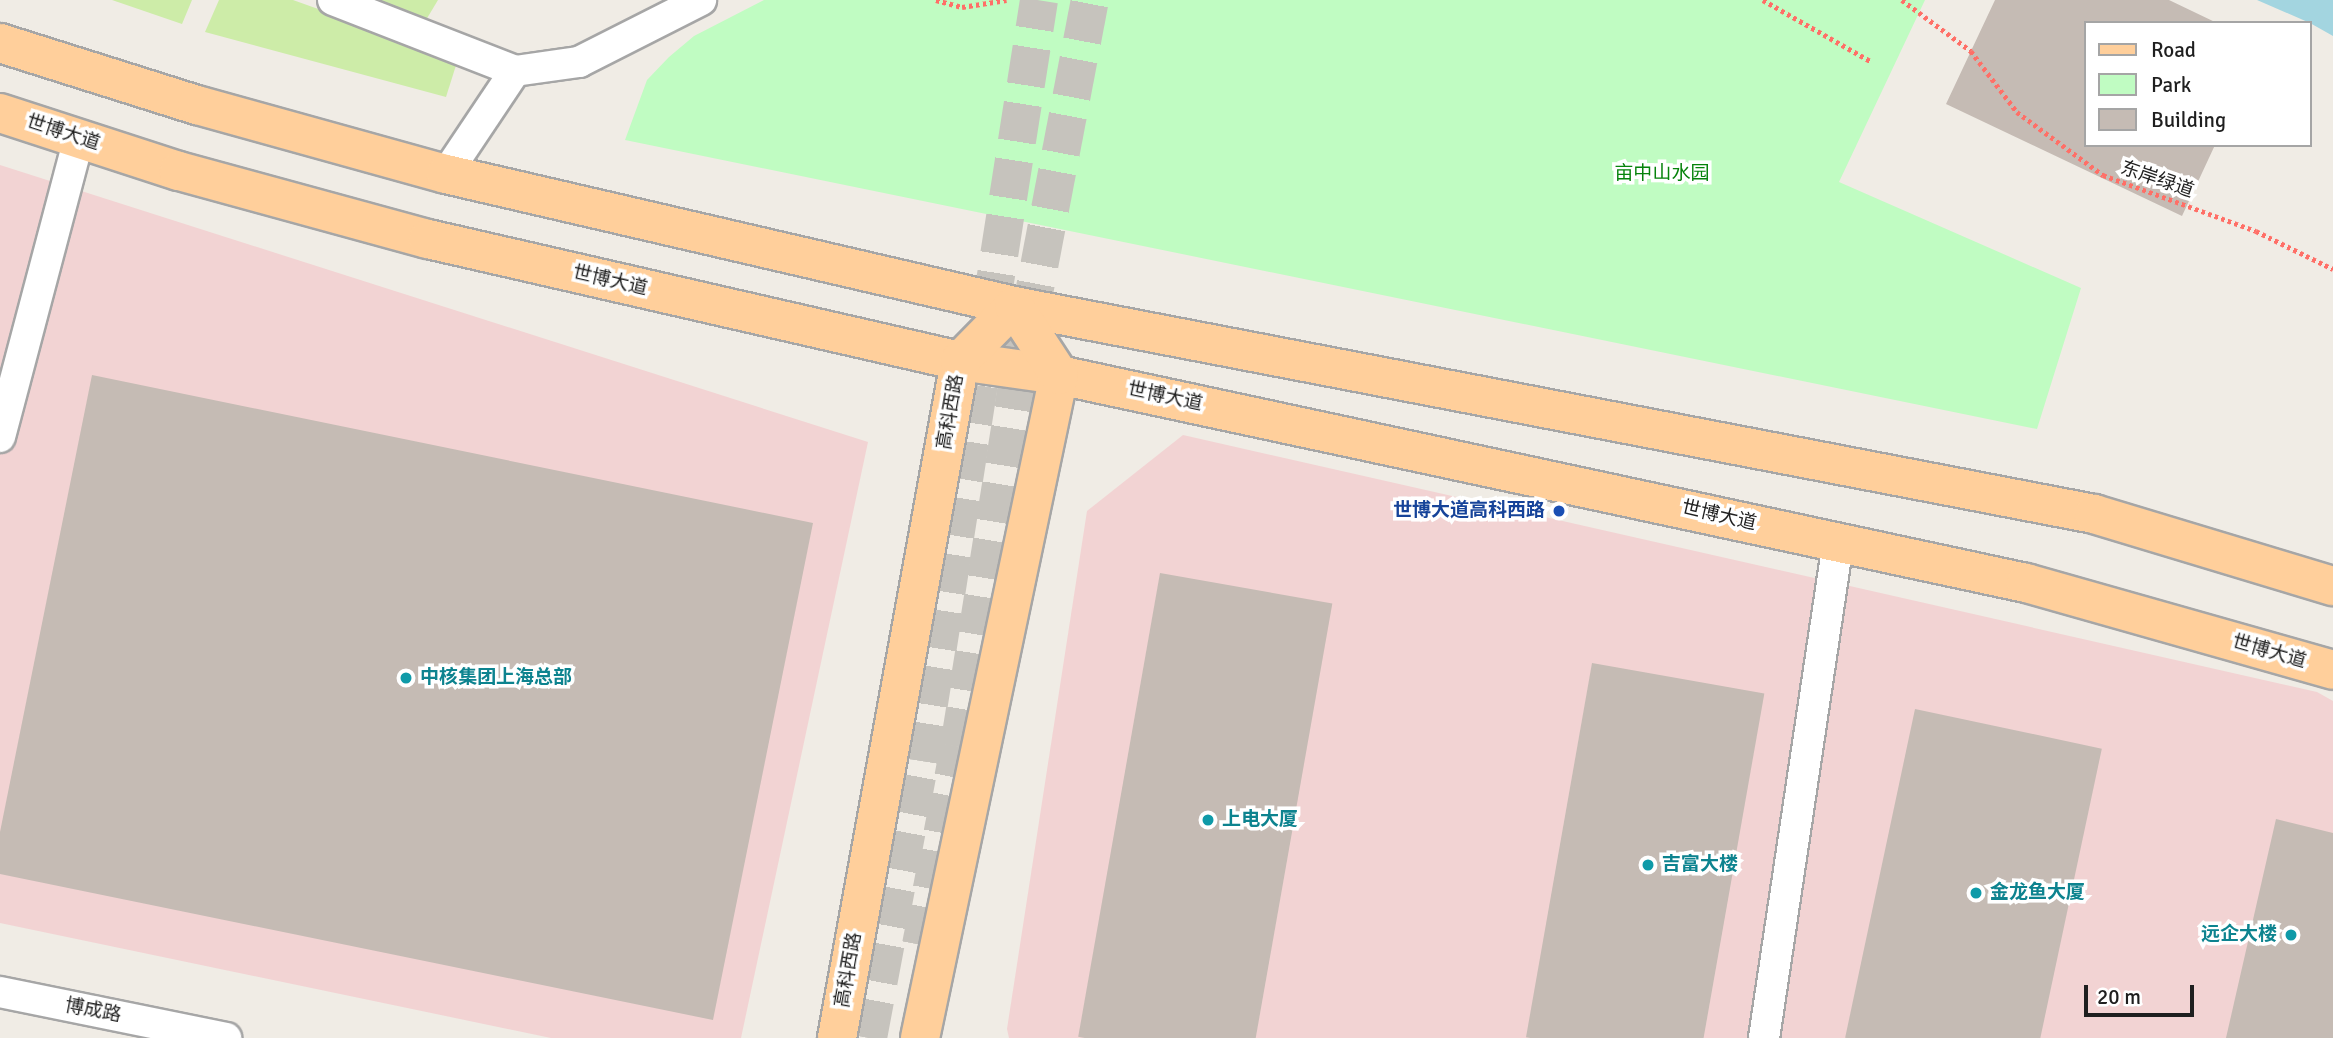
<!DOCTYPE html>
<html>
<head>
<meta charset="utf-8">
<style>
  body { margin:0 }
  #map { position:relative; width:2333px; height:1038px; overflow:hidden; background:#f0ece5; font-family:Signika,"Noto Sans SC",sans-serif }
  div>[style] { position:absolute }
  .commercial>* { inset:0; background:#f2d3d3 }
  .grass>* { inset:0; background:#cdeca8 }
  .park>* { inset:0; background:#c0fcc2 }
  .water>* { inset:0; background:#a3d5e0 }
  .building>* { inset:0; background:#c5bbb4; transform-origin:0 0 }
  .secondary-tunnel>* { height:38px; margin-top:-19px; transform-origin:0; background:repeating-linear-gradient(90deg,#c6c3bd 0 38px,transparent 0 57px) }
  .path>* { height:4.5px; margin-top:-2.25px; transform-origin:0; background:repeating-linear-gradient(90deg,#ff6f67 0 3.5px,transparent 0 7px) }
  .roads { filter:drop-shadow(2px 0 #a6a6a6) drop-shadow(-2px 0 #a6a6a6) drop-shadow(0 2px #a6a6a6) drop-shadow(0 -2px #a6a6a6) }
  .street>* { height:30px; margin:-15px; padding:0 15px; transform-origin:15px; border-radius:15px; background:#fff }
  .primary>* { height:38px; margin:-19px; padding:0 19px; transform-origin:19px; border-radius:19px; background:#ffcf9b }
  .dots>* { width:19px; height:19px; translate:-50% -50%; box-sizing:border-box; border:4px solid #fff; border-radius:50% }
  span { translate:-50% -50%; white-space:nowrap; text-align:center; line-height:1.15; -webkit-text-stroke:7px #fff; paint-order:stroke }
  .street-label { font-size:19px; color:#1f1f1f }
  .park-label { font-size:19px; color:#06830b }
  .transit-label { font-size:19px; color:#164399; font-weight:700 }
  .right { translate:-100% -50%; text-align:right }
  .culture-label { font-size:19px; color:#0d838f; font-weight:700 }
  .left { translate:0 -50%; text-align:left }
  .legend { position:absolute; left:2084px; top:21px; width:228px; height:126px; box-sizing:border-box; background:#fff; border:2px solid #a5a5a5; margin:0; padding:9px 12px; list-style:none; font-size:21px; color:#1f1f1f }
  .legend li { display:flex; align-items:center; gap:14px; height:35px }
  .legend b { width:35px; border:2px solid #a5a5a5 }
  .scale { position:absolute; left:2084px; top:985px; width:110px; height:32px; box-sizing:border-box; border:4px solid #1f1f1f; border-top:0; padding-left:9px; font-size:21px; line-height:24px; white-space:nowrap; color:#1f1f1f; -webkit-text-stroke:5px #fff; paint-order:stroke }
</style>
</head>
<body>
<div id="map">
  <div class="commercial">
    <i style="clip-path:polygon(0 165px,868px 442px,741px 1038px,551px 1038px,0 923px)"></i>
    <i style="clip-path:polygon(1183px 435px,2317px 692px,2333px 701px,2333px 1038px,1009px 1038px,1007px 1029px,1087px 511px)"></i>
  </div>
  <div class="grass">
    <i style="clip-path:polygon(112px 0,192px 0,182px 24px)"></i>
    <i style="clip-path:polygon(219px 0,293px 0,458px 59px,446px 97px,205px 32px)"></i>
    <i style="clip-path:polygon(378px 0,438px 0,426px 20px)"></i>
  </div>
  <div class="park">
    <i style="clip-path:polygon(764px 0,1925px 0,1839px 182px,2081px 288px,2037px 429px,625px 140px,647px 80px,669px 57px,694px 36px)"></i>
  </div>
  <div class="water">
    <i style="clip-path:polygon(2257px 0,2333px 0,2333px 36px,2310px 23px)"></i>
  </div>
  <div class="building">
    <i style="clip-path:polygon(1995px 0,2169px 0,2217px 23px,2086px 23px,2086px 145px,2215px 145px,2182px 216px,1946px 104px)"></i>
    <i style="clip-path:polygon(92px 375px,813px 523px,713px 1020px,0 874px,0 832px)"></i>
    <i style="left:1160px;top:573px;width:175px;height:471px;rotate:10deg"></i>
    <i style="left:1592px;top:663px;width:175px;height:380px;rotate:10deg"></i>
    <i style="left:1915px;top:709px;width:191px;height:336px;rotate:12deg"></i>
    <i style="clip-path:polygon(2276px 819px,2333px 833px,2333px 1038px,2226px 1038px)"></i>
  </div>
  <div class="secondary-tunnel">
    <i style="left:921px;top:945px;width:202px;rotate:-79.1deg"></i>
    <i style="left:959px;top:747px;width:375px;rotate:-80.9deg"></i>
    <i style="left:1018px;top:377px;width:384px;rotate:-79.2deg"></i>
    <i style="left:868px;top:1038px;width:282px;rotate:-79.4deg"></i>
    <i style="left:920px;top:761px;width:770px;rotate:-81.11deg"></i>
  </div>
  <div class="path">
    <i style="left:936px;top:0;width:27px;rotate:15deg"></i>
    <i style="left:962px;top:7px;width:45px;rotate:-9deg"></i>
    <i style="left:1763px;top:0;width:125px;rotate:29.6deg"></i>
    <i style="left:1902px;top:0;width:86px;rotate:36.5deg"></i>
    <i style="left:1971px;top:51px;width:76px;rotate:53deg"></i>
    <i style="left:2017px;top:112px;width:107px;rotate:36.2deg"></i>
    <i style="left:2103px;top:175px;width:163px;rotate:20.1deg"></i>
    <i style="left:2256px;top:231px;width:86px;rotate:26.3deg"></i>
  </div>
  <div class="roads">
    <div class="street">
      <i style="left:333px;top:0;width:195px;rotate:21.3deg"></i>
      <i style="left:515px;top:71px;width:65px;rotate:-8deg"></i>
      <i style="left:579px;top:62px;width:137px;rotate:-26.9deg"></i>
      <i style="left:446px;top:174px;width:124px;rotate:-56.2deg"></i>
      <i style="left:0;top:437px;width:309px;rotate:-75.2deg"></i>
      <i style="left:0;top:992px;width:231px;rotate:11.5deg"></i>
      <i style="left:1764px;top:1038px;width:501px;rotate:-81.5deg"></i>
    </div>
    <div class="primary">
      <i style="left:0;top:43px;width:207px;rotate:17.5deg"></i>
      <i style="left:197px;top:105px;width:258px;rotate:15.5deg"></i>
      <i style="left:446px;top:174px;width:583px;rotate:13.08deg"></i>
      <i style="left:1014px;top:306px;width:1100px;rotate:10.9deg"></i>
      <i style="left:2094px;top:514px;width:250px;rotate:16.8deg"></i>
      <i style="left:0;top:113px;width:188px;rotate:18deg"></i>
      <i style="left:179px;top:171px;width:258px;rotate:15.3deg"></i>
      <i style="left:428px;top:239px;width:546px;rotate:12.92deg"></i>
      <i style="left:960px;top:361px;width:100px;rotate:8deg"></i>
      <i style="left:1059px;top:375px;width:989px;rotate:12.14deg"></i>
      <i style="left:2026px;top:583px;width:319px;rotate:15.8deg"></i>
      <i style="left:837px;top:1038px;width:688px;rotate:-79.7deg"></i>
      <i style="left:960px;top:361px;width:77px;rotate:-45.5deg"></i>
      <i style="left:920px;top:1038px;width:677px;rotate:-78.16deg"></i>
      <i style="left:1059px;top:375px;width:82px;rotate:-123.1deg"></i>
    </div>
  </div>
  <div class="dots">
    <i style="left:1559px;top:511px;background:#1a4fb4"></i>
    <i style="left:406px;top:678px;background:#0f9aa8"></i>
    <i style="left:1208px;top:820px;background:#0f9aa8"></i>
    <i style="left:1648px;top:865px;background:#0f9aa8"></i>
    <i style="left:1976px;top:893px;background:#0f9aa8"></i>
    <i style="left:2291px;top:935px;background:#0f9aa8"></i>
  </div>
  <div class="street-label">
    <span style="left:63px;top:133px;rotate:18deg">世博大道</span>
    <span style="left:2157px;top:180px;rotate:19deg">东岸绿道</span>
    <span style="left:610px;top:281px;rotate:13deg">世博大道</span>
    <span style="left:1165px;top:397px;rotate:12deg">世博大道</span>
    <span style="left:951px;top:412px;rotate:-80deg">高科西路</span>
    <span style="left:1719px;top:516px;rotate:13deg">世博大道</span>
    <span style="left:2269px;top:652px;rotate:16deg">世博大道</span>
    <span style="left:849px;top:970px;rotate:-80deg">高科西路</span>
    <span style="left:93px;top:1011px;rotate:11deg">博成路</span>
  </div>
  <div class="park-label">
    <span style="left:1662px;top:174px">亩中山水园</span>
  </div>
  <div class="transit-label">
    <span class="right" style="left:1545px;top:511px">世博大道高科西路</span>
  </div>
  <div class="culture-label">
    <span class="left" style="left:420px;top:678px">中核集团上海总部</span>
    <span class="left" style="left:1222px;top:820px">上电大厦</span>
    <span class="left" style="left:1662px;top:865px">吉富大楼</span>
    <span class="left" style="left:1990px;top:893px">金龙鱼大厦</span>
    <span class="right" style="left:2277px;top:935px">远企大楼</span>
  </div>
  <ul class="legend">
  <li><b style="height:9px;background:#ffcf9b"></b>Road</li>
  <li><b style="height:19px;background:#c0fcc2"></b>Park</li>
  <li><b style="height:19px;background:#c5bbb4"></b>Building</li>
  </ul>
  <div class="scale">20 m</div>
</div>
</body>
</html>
